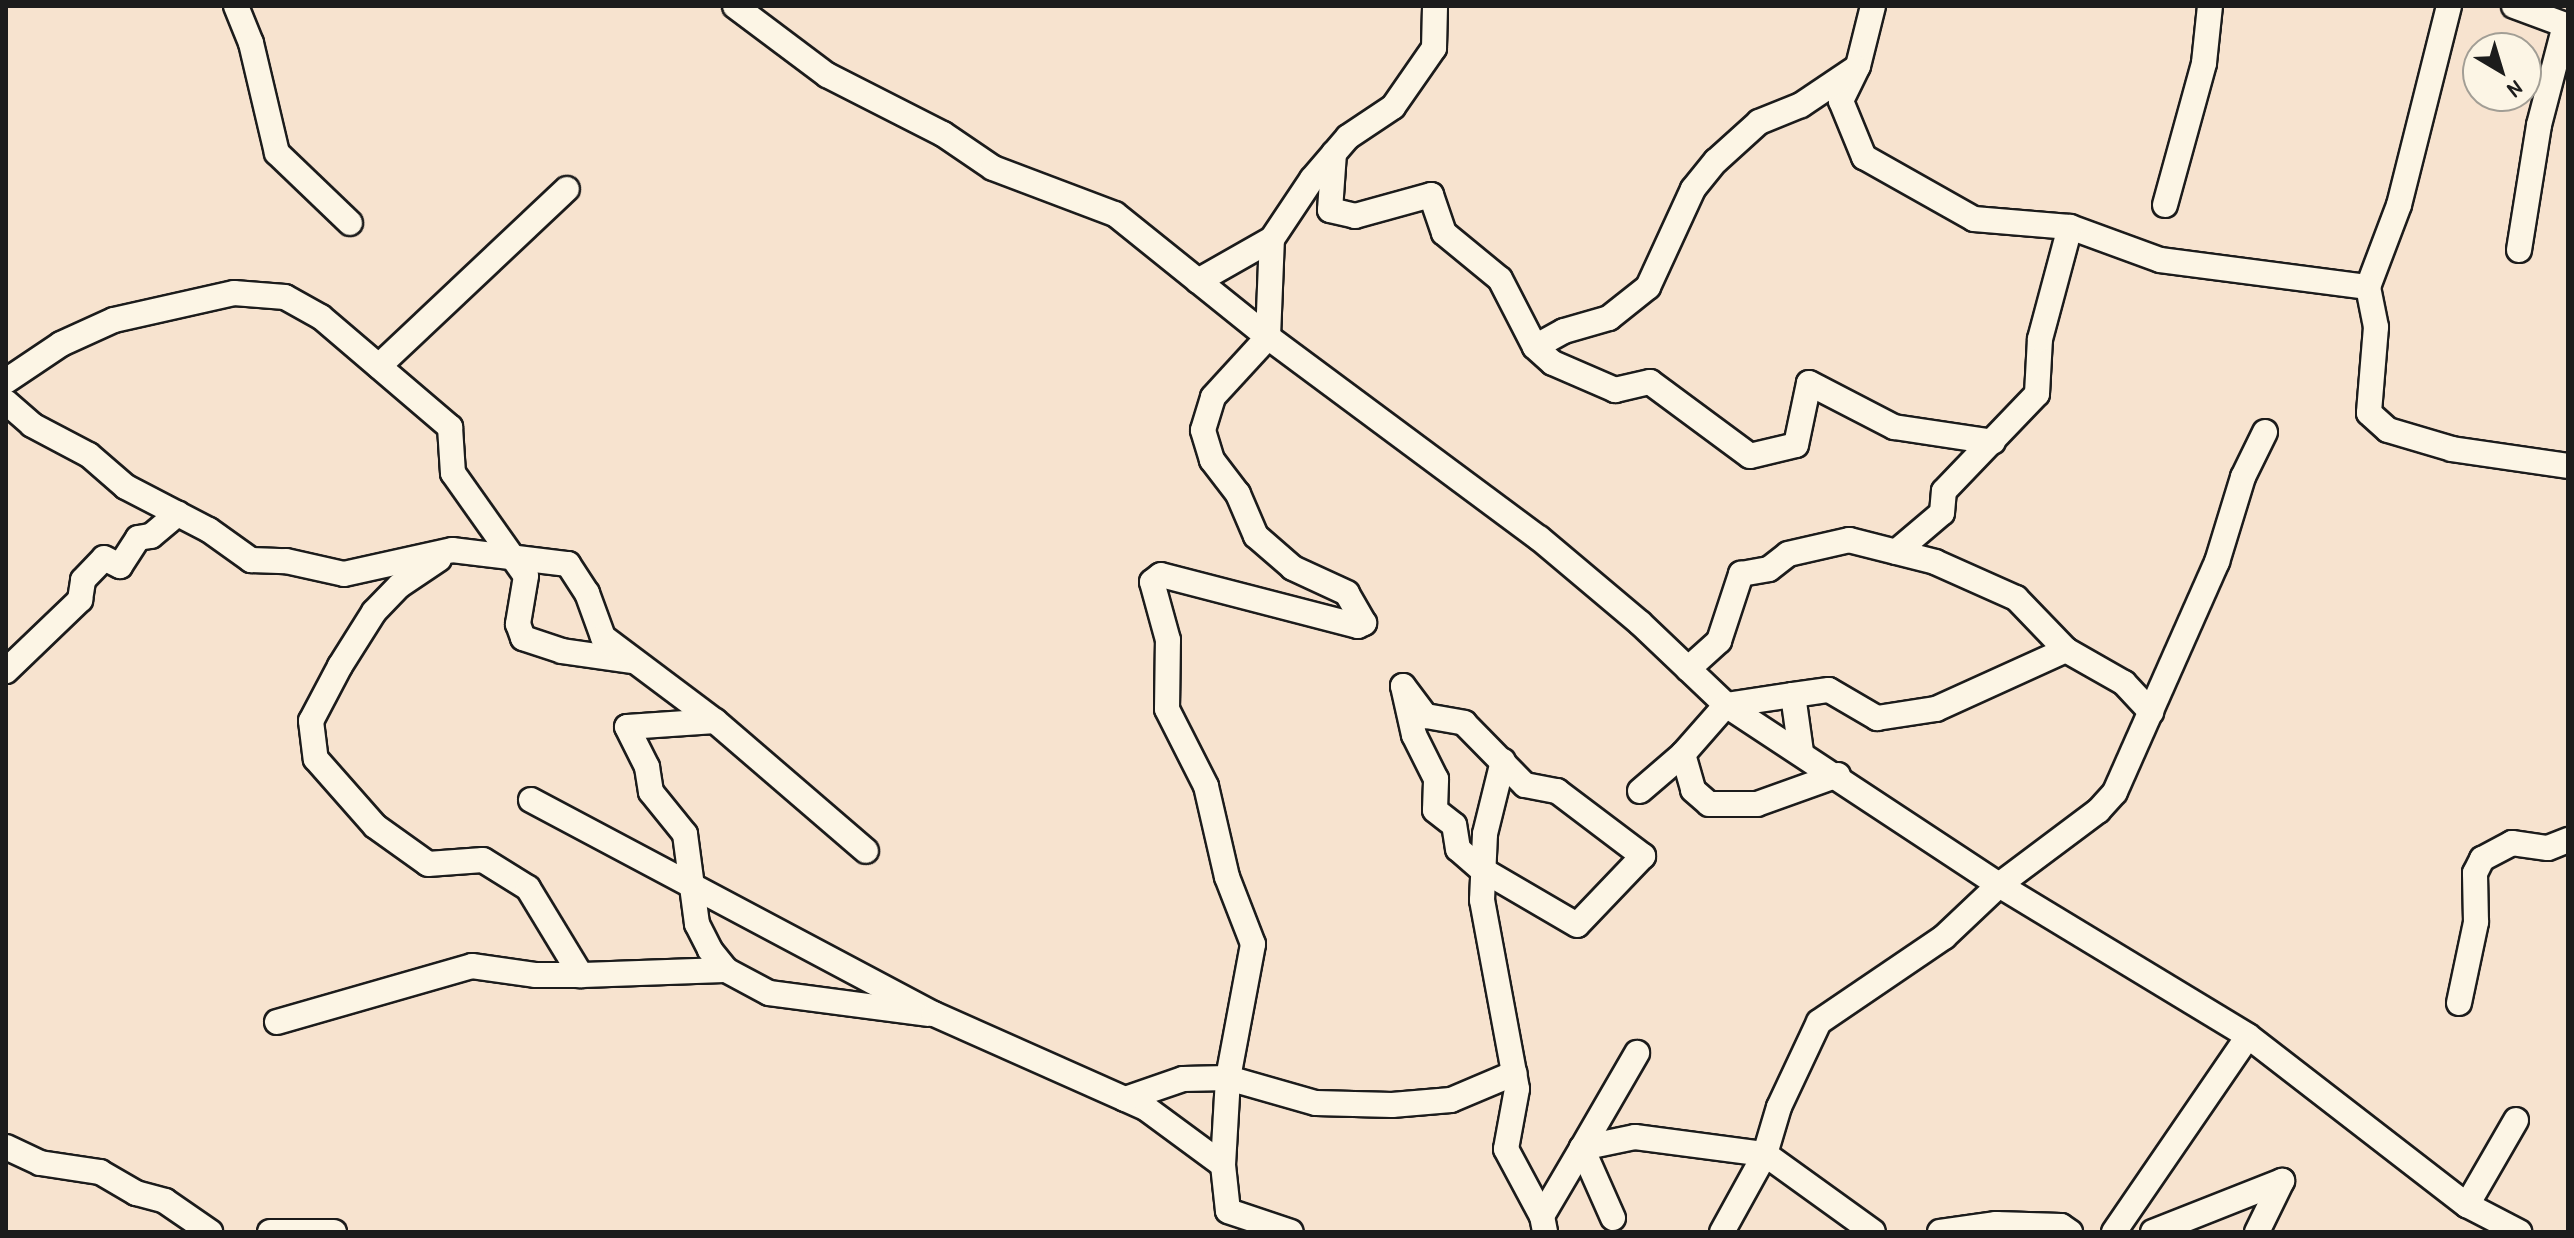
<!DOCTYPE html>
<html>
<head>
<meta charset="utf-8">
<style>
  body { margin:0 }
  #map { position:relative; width:2574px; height:1238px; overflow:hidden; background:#f7e3cf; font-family:"Patrick Hand",sans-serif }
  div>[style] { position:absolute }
  .roads { filter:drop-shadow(2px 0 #1c1c1c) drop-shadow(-2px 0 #1c1c1c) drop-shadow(0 2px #1c1c1c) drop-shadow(0 -2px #1c1c1c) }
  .minor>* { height:24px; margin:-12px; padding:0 12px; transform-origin:12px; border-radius:12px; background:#fcf5e5 }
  span { translate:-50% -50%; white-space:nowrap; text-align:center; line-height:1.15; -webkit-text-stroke:8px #fcf5e5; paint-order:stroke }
  .frame { position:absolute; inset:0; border:8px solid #1c1c1c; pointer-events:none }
  .north { position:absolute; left:2462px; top:32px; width:80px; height:80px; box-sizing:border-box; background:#fcf5e5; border:2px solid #a29e95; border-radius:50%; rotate:142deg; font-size:22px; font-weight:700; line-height:32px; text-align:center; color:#1c1c1c }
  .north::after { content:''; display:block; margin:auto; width:28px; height:36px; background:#1c1c1c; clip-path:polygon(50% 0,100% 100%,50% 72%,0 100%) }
</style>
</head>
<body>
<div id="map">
  <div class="roads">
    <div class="minor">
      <i style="left:236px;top:6px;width:40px;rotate:68deg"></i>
      <i style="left:251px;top:43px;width:113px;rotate:76.7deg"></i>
      <i style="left:277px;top:153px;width:101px;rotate:43.8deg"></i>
      <i style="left:735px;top:6px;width:115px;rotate:36.9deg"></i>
      <i style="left:827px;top:75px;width:130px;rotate:27deg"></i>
      <i style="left:943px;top:134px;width:60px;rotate:34.2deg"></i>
      <i style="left:993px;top:168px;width:130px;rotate:20.7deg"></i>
      <i style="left:1115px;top:214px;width:196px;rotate:38.8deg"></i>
      <i style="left:1268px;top:337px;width:337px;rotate:36.6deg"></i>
      <i style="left:1539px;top:538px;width:132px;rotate:40.1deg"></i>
      <i style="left:1640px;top:623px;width:119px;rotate:43.6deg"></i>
      <i style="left:1726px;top:705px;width:327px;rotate:33.4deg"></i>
      <i style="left:1999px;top:885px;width:291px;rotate:31.2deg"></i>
      <i style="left:2248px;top:1036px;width:277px;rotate:37.7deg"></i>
      <i style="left:2467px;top:1205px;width:59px;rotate:27.4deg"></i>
      <i style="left:1873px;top:6px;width:62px;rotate:104deg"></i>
      <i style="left:1858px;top:66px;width:39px;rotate:116deg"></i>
      <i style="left:1841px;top:101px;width:61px;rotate:67.7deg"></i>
      <i style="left:1864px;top:157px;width:126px;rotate:29.4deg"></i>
      <i style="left:1974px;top:219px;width:96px;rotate:4.8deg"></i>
      <i style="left:2070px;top:227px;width:96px;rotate:20.1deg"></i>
      <i style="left:2160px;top:260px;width:210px;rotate:7.4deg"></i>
      <i style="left:2449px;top:6px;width:205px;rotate:104.1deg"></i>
      <i style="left:2399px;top:205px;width:88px;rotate:110.7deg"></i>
      <i style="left:2368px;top:287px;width:41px;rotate:78.7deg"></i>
      <i style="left:2376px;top:327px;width:86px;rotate:94.7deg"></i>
      <i style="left:2369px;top:413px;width:25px;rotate:42deg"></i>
      <i style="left:2388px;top:430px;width:67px;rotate:16.5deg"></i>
      <i style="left:2452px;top:449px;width:117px;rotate:8.3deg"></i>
      <i style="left:2514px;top:6px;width:58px;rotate:20.3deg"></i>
      <i style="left:1334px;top:153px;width:57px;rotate:94deg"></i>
      <i style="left:1330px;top:210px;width:26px;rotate:13deg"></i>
      <i style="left:1355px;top:216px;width:79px;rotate:-15.4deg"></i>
      <i style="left:1431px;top:195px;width:40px;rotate:71.1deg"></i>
      <i style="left:1444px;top:233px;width:72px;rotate:39.4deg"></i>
      <i style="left:1500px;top:279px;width:76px;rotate:62.8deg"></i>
      <i style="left:1535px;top:347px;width:24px;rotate:42deg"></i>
      <i style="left:1553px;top:363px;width:68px;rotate:23.5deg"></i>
      <i style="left:1615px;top:390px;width:36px;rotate:-13deg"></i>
      <i style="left:1650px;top:382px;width:124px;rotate:36.5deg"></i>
      <i style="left:1750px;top:456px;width:47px;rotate:-13.4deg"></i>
      <i style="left:1796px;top:445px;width:63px;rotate:-78.2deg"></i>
      <i style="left:1809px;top:383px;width:96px;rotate:27.4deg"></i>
      <i style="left:1894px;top:427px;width:100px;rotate:8.6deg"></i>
      <i style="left:2165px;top:205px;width:147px;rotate:-74.6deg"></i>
      <i style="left:2204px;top:63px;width:57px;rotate:-84deg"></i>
      <i style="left:2519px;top:250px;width:127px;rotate:-80.9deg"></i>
      <i style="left:2539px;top:125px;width:103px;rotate:-75.4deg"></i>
      <i style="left:1198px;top:281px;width:85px;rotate:-29.6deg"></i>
      <i style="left:1535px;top:347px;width:33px;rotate:-29deg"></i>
      <i style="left:1564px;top:331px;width:47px;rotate:-16.1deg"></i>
      <i style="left:1609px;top:318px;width:50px;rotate:-38.5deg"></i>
      <i style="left:1648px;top:287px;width:108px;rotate:-65.3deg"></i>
      <i style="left:1693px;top:189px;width:36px;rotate:-51deg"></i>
      <i style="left:1716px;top:161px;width:58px;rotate:-42.2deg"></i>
      <i style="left:1759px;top:122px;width:45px;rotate:-22deg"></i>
      <i style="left:1801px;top:105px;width:66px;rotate:-33.9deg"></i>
      <i style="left:379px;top:366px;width:258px;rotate:-43.3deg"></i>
      <i style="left:6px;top:381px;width:66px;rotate:-33.9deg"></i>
      <i style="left:61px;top:344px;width:58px;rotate:-24.4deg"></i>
      <i style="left:114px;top:320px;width:123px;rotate:-12.7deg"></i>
      <i style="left:234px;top:293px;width:51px;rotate:4.5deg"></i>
      <i style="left:285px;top:297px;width:41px;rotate:29.1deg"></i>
      <i style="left:321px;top:317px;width:170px;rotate:40.5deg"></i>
      <i style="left:450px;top:427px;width:46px;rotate:86.3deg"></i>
      <i style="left:453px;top:473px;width:126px;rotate:54.7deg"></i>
      <i style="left:526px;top:576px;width:49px;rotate:99.5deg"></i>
      <i style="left:518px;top:624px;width:15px;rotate:70deg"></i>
      <i style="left:523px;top:638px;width:41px;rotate:18.4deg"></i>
      <i style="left:562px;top:651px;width:70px;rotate:8.2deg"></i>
      <i style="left:6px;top:402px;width:35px;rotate:41deg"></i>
      <i style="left:32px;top:425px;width:64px;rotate:27.8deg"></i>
      <i style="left:89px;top:455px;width:49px;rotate:40.9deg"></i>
      <i style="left:126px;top:487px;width:93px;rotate:27.4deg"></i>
      <i style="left:209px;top:530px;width:52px;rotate:35.5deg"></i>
      <i style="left:251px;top:560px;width:35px;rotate:2deg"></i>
      <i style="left:286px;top:561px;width:59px;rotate:12.6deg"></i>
      <i style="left:344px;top:574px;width:111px;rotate:-12.5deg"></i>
      <i style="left:452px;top:550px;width:117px;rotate:6.9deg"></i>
      <i style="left:568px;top:564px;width:35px;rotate:57deg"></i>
      <i style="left:587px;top:593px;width:47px;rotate:70deg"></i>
      <i style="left:603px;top:637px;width:140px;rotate:36.9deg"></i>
      <i style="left:715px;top:721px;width:199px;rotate:40.7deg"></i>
      <i style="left:1896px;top:552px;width:60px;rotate:-40.3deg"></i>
      <i style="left:1942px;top:513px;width:22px;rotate:-85deg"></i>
      <i style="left:1944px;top:491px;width:134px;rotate:-46.2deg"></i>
      <i style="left:2037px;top:394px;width:55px;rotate:-86.9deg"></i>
      <i style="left:2040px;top:339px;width:116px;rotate:-75deg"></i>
      <i style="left:439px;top:559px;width:48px;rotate:146deg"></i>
      <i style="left:399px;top:586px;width:36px;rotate:134deg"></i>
      <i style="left:374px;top:612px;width:64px;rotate:122.2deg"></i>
      <i style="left:340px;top:666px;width:62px;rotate:117.8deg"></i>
      <i style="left:311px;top:721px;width:38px;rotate:83deg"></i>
      <i style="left:316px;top:759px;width:89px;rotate:48.6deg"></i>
      <i style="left:375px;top:826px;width:65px;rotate:35.6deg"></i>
      <i style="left:428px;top:864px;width:55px;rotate:-4.2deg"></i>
      <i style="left:483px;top:860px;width:53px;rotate:31.9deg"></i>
      <i style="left:528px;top:888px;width:102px;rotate:58.7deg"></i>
      <i style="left:581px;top:975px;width:145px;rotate:-2deg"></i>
      <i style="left:1688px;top:669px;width:42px;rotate:-42.1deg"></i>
      <i style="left:1719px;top:641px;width:71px;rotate:-71.8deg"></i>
      <i style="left:1741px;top:574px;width:28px;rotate:-10deg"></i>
      <i style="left:1769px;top:569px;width:24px;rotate:-38deg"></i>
      <i style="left:1788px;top:554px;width:63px;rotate:-12.9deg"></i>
      <i style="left:1849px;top:540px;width:89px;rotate:14.3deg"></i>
      <i style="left:1935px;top:562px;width:89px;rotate:24deg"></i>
      <i style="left:2016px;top:598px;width:72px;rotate:46.1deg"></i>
      <i style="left:2066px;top:650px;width:67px;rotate:29.6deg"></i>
      <i style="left:2124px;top:683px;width:40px;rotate:47deg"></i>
      <i style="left:6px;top:671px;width:103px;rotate:-43.8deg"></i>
      <i style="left:80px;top:600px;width:20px;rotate:-81deg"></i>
      <i style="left:83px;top:580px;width:30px;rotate:-46deg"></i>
      <i style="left:104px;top:558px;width:18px;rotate:27deg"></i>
      <i style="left:120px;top:566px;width:33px;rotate:-57deg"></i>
      <i style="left:138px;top:538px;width:13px;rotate:-9deg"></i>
      <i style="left:151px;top:536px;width:35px;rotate:-40deg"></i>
      <i style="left:1403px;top:686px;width:38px;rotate:53deg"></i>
      <i style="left:1426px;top:716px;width:39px;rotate:10deg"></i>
      <i style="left:1464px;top:723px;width:87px;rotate:45.5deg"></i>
      <i style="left:1525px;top:785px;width:33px;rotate:11deg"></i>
      <i style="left:1557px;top:791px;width:108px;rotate:37.1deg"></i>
      <i style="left:1643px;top:856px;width:95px;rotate:133.7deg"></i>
      <i style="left:1577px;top:925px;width:111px;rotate:-149.7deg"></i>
      <i style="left:1481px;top:869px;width:30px;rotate:-139deg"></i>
      <i style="left:1458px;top:849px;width:24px;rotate:-99deg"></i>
      <i style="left:1454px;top:825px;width:24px;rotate:-142deg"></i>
      <i style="left:1435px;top:810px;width:31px;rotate:-88deg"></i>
      <i style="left:1436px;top:779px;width:49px;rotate:-116.6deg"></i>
      <i style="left:1414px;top:735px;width:50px;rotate:-102.7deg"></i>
      <i style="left:1793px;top:695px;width:36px;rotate:-8deg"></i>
      <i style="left:1829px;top:690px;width:56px;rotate:30.3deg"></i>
      <i style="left:1877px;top:718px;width:60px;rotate:-8.7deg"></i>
      <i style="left:1936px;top:709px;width:143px;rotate:-24.4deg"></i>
      <i style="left:715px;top:721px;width:88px;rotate:176.1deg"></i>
      <i style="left:627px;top:727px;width:45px;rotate:63.4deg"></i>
      <i style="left:647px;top:767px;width:25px;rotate:81deg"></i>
      <i style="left:651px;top:792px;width:54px;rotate:51deg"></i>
      <i style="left:685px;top:834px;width:91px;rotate:82.4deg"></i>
      <i style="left:697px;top:924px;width:29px;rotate:63deg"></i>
      <i style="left:710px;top:950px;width:26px;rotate:51deg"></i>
      <i style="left:726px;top:970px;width:49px;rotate:28.1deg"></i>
      <i style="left:769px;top:993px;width:160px;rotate:7.5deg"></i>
      <i style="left:1683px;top:754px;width:37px;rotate:74deg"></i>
      <i style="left:1693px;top:790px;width:21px;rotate:41deg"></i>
      <i style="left:1709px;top:804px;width:48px"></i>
      <i style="left:1757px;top:804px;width:86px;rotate:-19.7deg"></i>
      <i style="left:1503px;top:761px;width:75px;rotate:103.9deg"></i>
      <i style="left:1485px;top:834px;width:66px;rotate:92.6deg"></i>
      <i style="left:1482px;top:900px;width:192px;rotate:79.5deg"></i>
      <i style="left:1517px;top:1089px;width:61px;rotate:100.4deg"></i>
      <i style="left:1506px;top:1149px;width:76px;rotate:61.8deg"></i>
      <i style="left:1542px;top:1216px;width:16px;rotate:79deg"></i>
      <i style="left:1640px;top:791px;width:57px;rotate:-40.7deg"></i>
      <i style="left:1683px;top:754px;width:65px;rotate:-48.7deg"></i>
      <i style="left:1726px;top:705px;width:68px;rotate:-8.5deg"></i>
      <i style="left:1793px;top:695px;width:58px;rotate:82deg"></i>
      <i style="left:531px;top:800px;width:456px;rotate:28deg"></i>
      <i style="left:934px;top:1014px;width:233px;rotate:24deg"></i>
      <i style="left:1147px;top:1109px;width:94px;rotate:36.4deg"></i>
      <i style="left:1223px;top:1165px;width:46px;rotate:83.8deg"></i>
      <i style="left:1228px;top:1211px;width:66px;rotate:18.4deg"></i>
      <i style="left:2459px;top:1003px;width:83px;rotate:-78.1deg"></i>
      <i style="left:2476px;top:922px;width:49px;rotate:-91.2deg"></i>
      <i style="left:2475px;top:873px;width:16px;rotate:-63deg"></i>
      <i style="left:2482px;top:859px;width:34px;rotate:-28deg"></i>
      <i style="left:2512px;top:843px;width:36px;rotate:8deg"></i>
      <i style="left:2548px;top:848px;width:22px;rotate:-22deg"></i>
      <i style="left:277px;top:1022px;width:203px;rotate:-16deg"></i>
      <i style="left:472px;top:966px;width:65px;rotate:8deg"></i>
      <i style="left:536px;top:975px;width:45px"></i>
      <i style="left:1125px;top:1099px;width:61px;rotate:-19deg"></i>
      <i style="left:1183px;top:1079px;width:45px;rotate:-1.3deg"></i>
      <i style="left:1228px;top:1078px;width:91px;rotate:15.9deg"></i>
      <i style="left:1316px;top:1103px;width:76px;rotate:1.5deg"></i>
      <i style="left:1392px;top:1105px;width:59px;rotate:-4.8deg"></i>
      <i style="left:1451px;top:1100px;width:69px;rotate:-22.9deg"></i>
      <i style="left:6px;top:1147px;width:38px;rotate:25deg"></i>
      <i style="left:40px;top:1163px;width:61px;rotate:8.5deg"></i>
      <i style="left:100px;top:1172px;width:42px;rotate:30.3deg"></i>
      <i style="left:136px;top:1193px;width:30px;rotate:15deg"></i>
      <i style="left:165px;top:1201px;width:55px;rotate:34.6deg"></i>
      <i style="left:1223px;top:1165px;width:87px;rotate:-86.7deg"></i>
      <i style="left:1228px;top:1078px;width:136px;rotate:-79.4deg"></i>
      <i style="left:1253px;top:944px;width:72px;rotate:-111.2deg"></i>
      <i style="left:1227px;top:877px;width:93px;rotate:-103deg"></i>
      <i style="left:1206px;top:786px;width:86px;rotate:-116.9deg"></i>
      <i style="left:1167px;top:709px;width:69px;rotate:-89.2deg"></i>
      <i style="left:1168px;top:640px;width:60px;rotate:-105.4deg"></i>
      <i style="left:1152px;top:582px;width:11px;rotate:-38deg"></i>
      <i style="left:1161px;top:575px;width:203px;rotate:14.5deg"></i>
      <i style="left:1358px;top:626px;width:7px;rotate:-27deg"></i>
      <i style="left:1364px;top:623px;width:34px;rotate:-120deg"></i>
      <i style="left:1347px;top:593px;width:60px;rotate:-155.2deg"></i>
      <i style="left:1293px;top:568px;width:49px;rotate:-139.1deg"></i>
      <i style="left:1256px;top:536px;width:46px;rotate:-113.2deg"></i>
      <i style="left:1238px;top:494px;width:43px;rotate:-127.4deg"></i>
      <i style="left:1212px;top:460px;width:31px;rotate:-107deg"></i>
      <i style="left:1203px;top:430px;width:34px;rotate:-73deg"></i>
      <i style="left:1213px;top:397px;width:81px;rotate:-47.5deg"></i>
      <i style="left:1268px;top:337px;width:98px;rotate:-87.7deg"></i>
      <i style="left:1272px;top:239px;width:72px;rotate:-56.3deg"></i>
      <i style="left:1312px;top:179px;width:55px;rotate:-49.4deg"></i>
      <i style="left:1348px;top:137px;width:54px;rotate:-33.7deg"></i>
      <i style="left:1393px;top:107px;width:72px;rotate:-55.2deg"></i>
      <i style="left:1434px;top:48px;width:42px;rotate:-88.6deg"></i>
      <i style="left:2467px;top:1205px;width:98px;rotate:-60deg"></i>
      <i style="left:1542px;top:1216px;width:79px;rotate:-59.5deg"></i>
      <i style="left:1582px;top:1148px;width:54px;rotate:-11.7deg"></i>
      <i style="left:1635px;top:1137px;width:131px;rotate:7.5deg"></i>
      <i style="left:1765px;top:1154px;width:133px;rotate:35.8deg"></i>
      <i style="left:1613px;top:1218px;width:77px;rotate:-113.9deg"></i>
      <i style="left:1582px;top:1148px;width:110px;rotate:-59.9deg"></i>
      <i style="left:270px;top:1232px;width:64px"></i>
      <i style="left:1722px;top:1232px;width:89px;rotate:-61.1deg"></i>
      <i style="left:1765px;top:1154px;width:49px;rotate:-73.4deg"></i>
      <i style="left:1779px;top:1107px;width:94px;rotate:-64.8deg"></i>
      <i style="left:1819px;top:1022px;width:151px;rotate:-34.2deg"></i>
      <i style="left:1944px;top:937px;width:76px;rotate:-43.4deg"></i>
      <i style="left:1999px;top:885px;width:124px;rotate:-36.8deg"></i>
      <i style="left:2098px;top:811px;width:25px;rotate:-48deg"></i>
      <i style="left:2115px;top:792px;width:252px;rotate:-66.1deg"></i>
      <i style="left:2217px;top:562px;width:89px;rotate:-73deg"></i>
      <i style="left:2243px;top:477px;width:50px;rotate:-63.9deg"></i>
      <i style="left:1940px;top:1232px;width:57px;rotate:-8.1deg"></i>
      <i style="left:1996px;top:1224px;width:65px;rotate:1.8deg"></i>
      <i style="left:2061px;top:1226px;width:11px;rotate:34deg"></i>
      <i style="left:2114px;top:1232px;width:237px;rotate:-55.6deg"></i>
      <i style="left:2153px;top:1232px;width:139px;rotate:-21.6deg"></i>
      <i style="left:2257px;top:1232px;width:57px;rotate:-63.9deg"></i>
    </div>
  </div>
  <div class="frame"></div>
  <div class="north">N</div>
</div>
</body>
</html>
